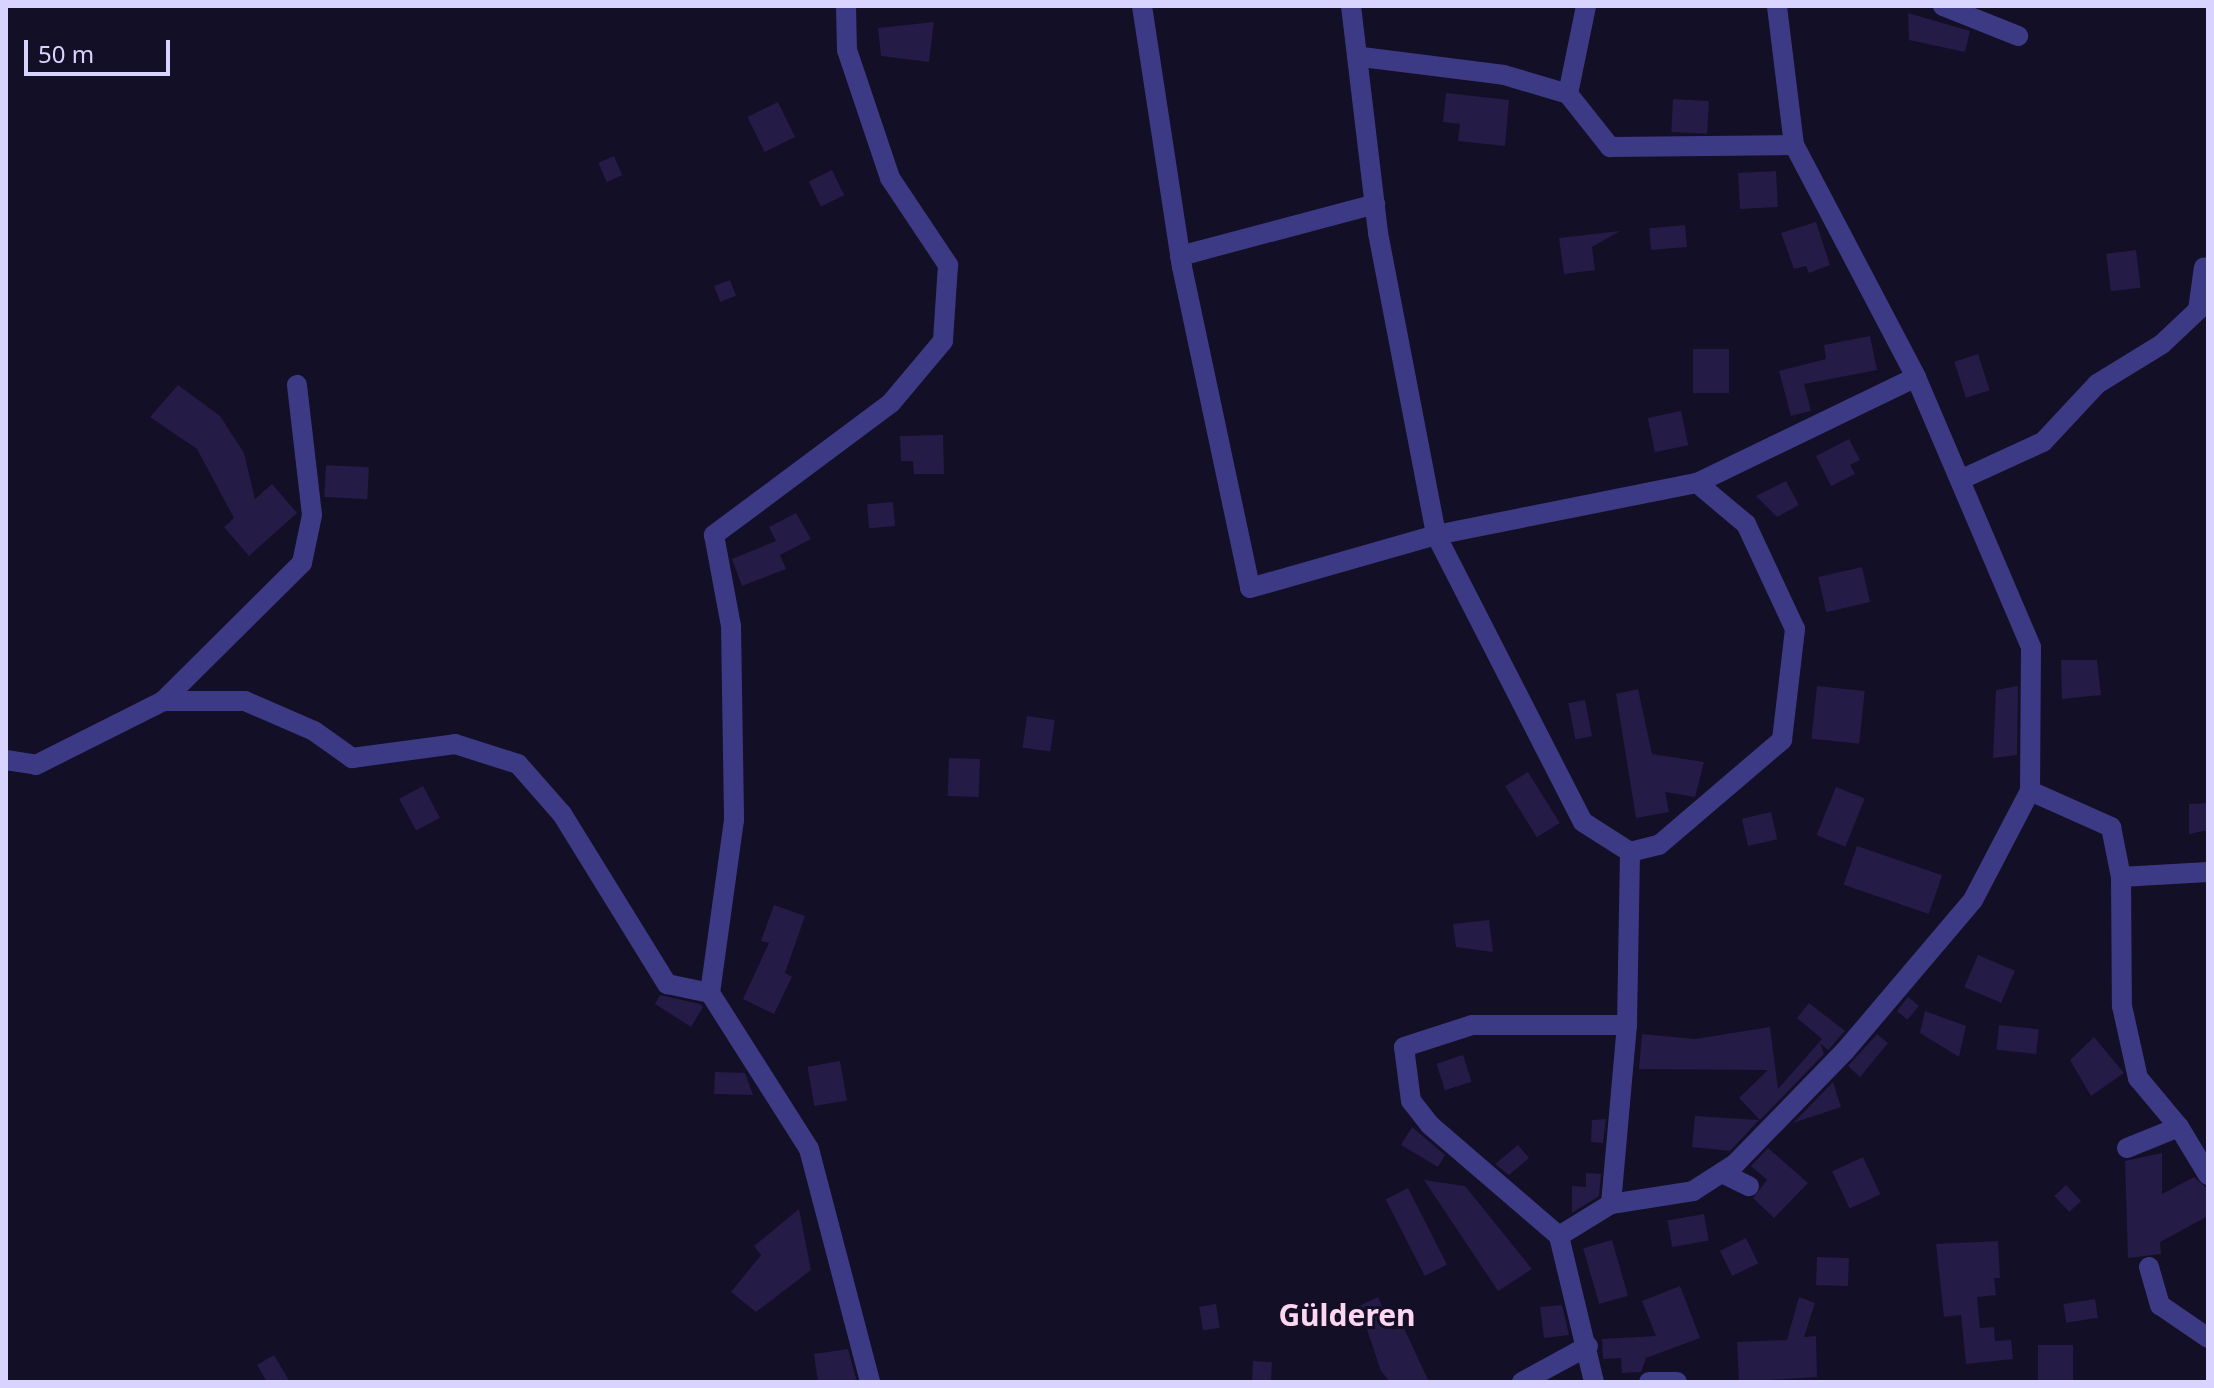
<!DOCTYPE html>
<html>
<head>
<meta charset="utf-8">
<style>
  body { margin:0 }
  #map { position:relative; width:2214px; height:1388px; overflow:hidden; background:#130f26; font-family:"Noto Sans",sans-serif }
  div>[style] { position:absolute }
  .building>* { inset:0; background:#241b47; transform-origin:0 0 }
  .minor>* { height:20px; margin:-10px; padding:0 10px; transform-origin:10px; border-radius:10px; background:#3d3a85 }
  span { translate:-50% -50%; white-space:nowrap; text-align:center; line-height:1.15; -webkit-text-stroke:6px #130f26; paint-order:stroke }
  .quarter-label { font-size:30px; color:#ffd6f0; font-weight:700 }
  .frame { position:absolute; inset:0; border:8px solid #d9d4ff; pointer-events:none }
  .scale { position:absolute; left:24px; top:40px; width:146px; height:36px; box-sizing:border-box; border:4px solid #d9d4ff; border-top:0; padding-left:10px; font-size:24px; line-height:28px; white-space:nowrap; color:#d9d4ff; -webkit-text-stroke:6px #130f26; paint-order:stroke }
</style>
</head>
<body>
<div id="map">
  <div class="building">
    <i style="clip-path:polygon(1908px 13px,1970px 31px,1965px 52px,1909px 40px)"></i>
    <i style="clip-path:polygon(934px 22px,929px 62px,881px 56px,878px 28px)"></i>
    <i style="clip-path:polygon(1446px 93px,1509px 100px,1505px 146px,1458px 141px,1460px 124px,1443px 122px)"></i>
    <i style="left:1673px;top:99px;width:36px;height:33px;rotate:3deg"></i>
    <i style="left:778px;top:102px;width:39px;height:34px;rotate:64deg"></i>
    <i style="left:614px;top:156px;width:21px;height:17px;rotate:67deg"></i>
    <i style="left:832px;top:170px;width:28px;height:26px;rotate:64deg"></i>
    <i style="left:1776px;top:171px;width:36px;height:38px;rotate:87deg"></i>
    <i style="clip-path:polygon(1816px 222px,1830px 265px,1809px 273px,1806px 266px,1794px 269px,1781px 233px)"></i>
    <i style="left:1685px;top:225px;width:22px;height:36px;rotate:85deg"></i>
    <i style="clip-path:polygon(1620px 231px,1592px 247px,1595px 270px,1564px 274px,1559px 238px)"></i>
    <i style="left:2136px;top:250px;width:38px;height:30px;rotate:83deg"></i>
    <i style="left:730px;top:280px;width:17px;height:17px;rotate:69deg"></i>
    <i style="clip-path:polygon(1870px 336px,1877px 370px,1804px 384px,1811px 411px,1791px 416px,1779px 371px,1826px 359px,1824px 345px)"></i>
    <i style="left:1693px;top:349px;width:36px;height:44px"></i>
    <i style="left:1978px;top:354px;width:38px;height:25px;rotate:72deg"></i>
    <i style="clip-path:polygon(178px 385px,220px 416px,244px 453px,255px 499px,272px 484px,297px 513px,249px 556px,224px 527px,234px 518px,197px 449px,150px 417px)"></i>
    <i style="left:1681px;top:411px;width:35px;height:34px;rotate:78deg"></i>
    <i style="clip-path:polygon(943px 435px,944px 474px,914px 474px,913px 461px,901px 461px,900px 436px)"></i>
    <i style="clip-path:polygon(1849px 439px,1860px 460px,1850px 465px,1855px 474px,1831px 486px,1816px 456px)"></i>
    <i style="left:326px;top:465px;width:43px;height:32px;rotate:3deg"></i>
    <i style="clip-path:polygon(1786px 481px,1799px 505px,1777px 517px,1756px 496px)"></i>
    <i style="left:893px;top:502px;width:24px;height:26px;rotate:85deg"></i>
    <i style="clip-path:polygon(796px 513px,811px 539px,780px 555px,786px 569px,742px 586px,732px 559px,776px 541px,769px 527px)"></i>
    <i style="left:1862px;top:567px;width:36px;height:45px;rotate:77deg"></i>
    <i style="clip-path:polygon(2061px 660px,2097px 660px,2101px 695px,2062px 699px)"></i>
    <i style="left:1817px;top:686px;width:48px;height:53px;rotate:6deg"></i>
    <i style="clip-path:polygon(2018px 686px,2017px 755px,1993px 758px,1996px 690px)"></i>
    <i style="clip-path:polygon(1638px 689px,1652px 754px,1704px 762px,1695px 797px,1665px 792px,1669px 812px,1636px 818px,1616px 694px)"></i>
    <i style="left:1585px;top:700px;width:37px;height:17px;rotate:79deg"></i>
    <i style="left:1027px;top:716px;width:28px;height:32px;rotate:8deg"></i>
    <i style="left:949px;top:758px;width:31px;height:38px;rotate:2deg"></i>
    <i style="left:1528px;top:772px;width:60px;height:27px;rotate:58deg"></i>
    <i style="left:423px;top:786px;width:36px;height:27px;rotate:62deg"></i>
    <i style="left:1836px;top:787px;width:31px;height:52px;rotate:22deg"></i>
    <i style="clip-path:polygon(2208px 803px,2208px 830px,2189px 834px,2189px 804px)"></i>
    <i style="left:1771px;top:812px;width:28px;height:30px;rotate:77deg"></i>
    <i style="left:1857px;top:846px;width:90px;height:41px;rotate:19deg"></i>
    <i style="clip-path:polygon(774px 905px,805px 916px,785px 973px,792px 977px,774px 1014px,743px 999px,769px 943px,761px 941px)"></i>
    <i style="clip-path:polygon(1489px 920px,1493px 952px,1456px 947px,1453px 924px)"></i>
    <i style="left:1978px;top:955px;width:40px;height:35px;rotate:23deg"></i>
    <i style="clip-path:polygon(660px 995px,700px 1004px,703px 1007px,691px 1027px,655px 1004px)"></i>
    <i style="left:1908px;top:997px;width:14px;height:18px;rotate:39deg"></i>
    <i style="clip-path:polygon(1809px 1003px,1845px 1031px,1828px 1050px,1820px 1043px,1824px 1054px,1760px 1120px,1739px 1098px,1768px 1070px,1639px 1069px,1642px 1034px,1695px 1039px,1770px 1027px,1778px 1089px,1822px 1039px,1797px 1018px)"></i>
    <i style="clip-path:polygon(1925px 1011px,1966px 1026px,1959px 1057px,1920px 1033px)"></i>
    <i style="left:1999px;top:1025px;width:40px;height:25px;rotate:6deg"></i>
    <i style="clip-path:polygon(1877px 1034px,1888px 1043px,1860px 1077px,1848px 1066px)"></i>
    <i style="clip-path:polygon(2094px 1037px,2124px 1073px,2091px 1096px,2070px 1060px)"></i>
    <i style="left:1463px;top:1055px;width:28px;height:28px;rotate:72deg"></i>
    <i style="left:840px;top:1061px;width:40px;height:33px;rotate:80deg"></i>
    <i style="clip-path:polygon(715px 1072px,745px 1073px,753px 1095px,714px 1094px)"></i>
    <i style="clip-path:polygon(1833px 1082px,1841px 1107px,1793px 1123px)"></i>
    <i style="clip-path:polygon(1695px 1116px,1759px 1120px,1730px 1151px,1692px 1147px)"></i>
    <i style="clip-path:polygon(1606px 1119px,1603px 1143px,1591px 1142px,1592px 1120px)"></i>
    <i style="clip-path:polygon(1412px 1127px,1445px 1155px,1438px 1167px,1401px 1145px)"></i>
    <i style="clip-path:polygon(1518px 1145px,1529px 1158px,1509px 1175px,1495px 1164px)"></i>
    <i style="clip-path:polygon(1768px 1148px,1808px 1183px,1774px 1218px,1753px 1198px,1767px 1180px,1751px 1166px)"></i>
    <i style="clip-path:polygon(2162px 1153px,2162px 1194px,2194px 1177px,2208px 1189px,2208px 1216px,2160px 1242px,2161px 1254px,2128px 1258px,2125px 1161px)"></i>
    <i style="left:1863px;top:1157px;width:41px;height:34px;rotate:65deg"></i>
    <i style="clip-path:polygon(1586px 1173px,1601px 1174px,1599px 1196px,1572px 1213px,1572px 1186px,1586px 1187px)"></i>
    <i style="clip-path:polygon(1424px 1180px,1465px 1186px,1532px 1269px,1498px 1291px)"></i>
    <i style="left:2066px;top:1185px;width:22px;height:16px;rotate:47deg"></i>
    <i style="left:1408px;top:1188px;width:86px;height:25px;rotate:63deg"></i>
    <i style="clip-path:polygon(799px 1209px,811px 1270px,756px 1312px,731px 1292px,761px 1255px,754px 1246px)"></i>
    <i style="left:1704px;top:1214px;width:27px;height:37px;rotate:80deg"></i>
    <i style="left:1746px;top:1238px;width:28px;height:29px;rotate:64deg"></i>
    <i style="left:1612px;top:1240px;width:58px;height:30px;rotate:74deg"></i>
    <i style="clip-path:polygon(1998px 1241px,2000px 1278px,1994px 1278px,1996px 1295px,1977px 1297px,1980px 1328px,1994px 1327px,1995px 1341px,2011px 1340px,2013px 1359px,1966px 1364px,1961px 1315px,1944px 1317px,1936px 1244px)"></i>
    <i style="left:1817px;top:1257px;width:32px;height:28px;rotate:2deg"></i>
    <i style="clip-path:polygon(1680px 1286px,1700px 1338px,1646px 1358px,1641px 1372px,1622px 1373px,1621px 1358px,1603px 1359px,1602px 1339px,1656px 1336px,1642px 1301px)"></i>
    <i style="clip-path:polygon(1378px 1297px,1393px 1330px,1403px 1326px,1429px 1382px,1390px 1382px,1381px 1371px,1359px 1306px)"></i>
    <i style="clip-path:polygon(1799px 1297px,1815px 1303px,1804px 1337px,1816px 1336px,1817px 1377px,1739px 1382px,1737px 1342px,1787px 1340px)"></i>
    <i style="left:2095px;top:1299px;width:19px;height:32px;rotate:81deg"></i>
    <i style="left:1216px;top:1304px;width:24px;height:17px;rotate:81deg"></i>
    <i style="clip-path:polygon(1562px 1305px,1569px 1335px,1544px 1338px,1540px 1307px)"></i>
    <i style="left:2073px;top:1345px;width:37px;height:35px;rotate:90deg"></i>
    <i style="clip-path:polygon(848px 1349px,857px 1382px,818px 1382px,814px 1354px)"></i>
    <i style="clip-path:polygon(274px 1355px,290px 1382px,267px 1382px,257px 1365px)"></i>
    <i style="left:1253px;top:1361px;width:19px;height:21px;rotate:3deg"></i>
  </div>
  <div class="minor">
    <i style="left:846px;top:6px;width:44px;rotate:88.7deg"></i>
    <i style="left:847px;top:50px;width:135px;rotate:71.4deg"></i>
    <i style="left:890px;top:178px;width:105px;rotate:56.3deg"></i>
    <i style="left:948px;top:265px;width:76px;rotate:93.8deg"></i>
    <i style="left:943px;top:341px;width:81px;rotate:130deg"></i>
    <i style="left:891px;top:403px;width:221px;rotate:143.3deg"></i>
    <i style="left:714px;top:535px;width:93px;rotate:79.4deg"></i>
    <i style="left:731px;top:626px;width:194px;rotate:89.1deg"></i>
    <i style="left:734px;top:820px;width:175px;rotate:97.9deg"></i>
    <i style="left:710px;top:993px;width:185px;rotate:57.6deg"></i>
    <i style="left:809px;top:1149px;width:241px;rotate:75.3deg"></i>
    <i style="left:1142px;top:6px;width:264px;rotate:81.3deg"></i>
    <i style="left:1182px;top:267px;width:328px;rotate:78deg"></i>
    <i style="left:1250px;top:588px;width:193px;rotate:-15.9deg"></i>
    <i style="left:1436px;top:535px;width:266px;rotate:-11.3deg"></i>
    <i style="left:1351px;top:6px;width:229px;rotate:83.2deg"></i>
    <i style="left:1378px;top:233px;width:308px;rotate:79.1deg"></i>
    <i style="left:1436px;top:535px;width:322px;rotate:62.9deg"></i>
    <i style="left:1583px;top:822px;width:56px;rotate:32.6deg"></i>
    <i style="left:1943px;top:6px;width:81px;rotate:21.8deg"></i>
    <i style="left:1362px;top:57px;width:143px;rotate:7.2deg"></i>
    <i style="left:1504px;top:75px;width:67px;rotate:16.5deg"></i>
    <i style="left:1568px;top:94px;width:68px;rotate:51.6deg"></i>
    <i style="left:1610px;top:147px;width:184px;rotate:-0.6deg"></i>
    <i style="left:1568px;top:94px;width:90px;rotate:-78.4deg"></i>
    <i style="left:1180px;top:256px;width:202px;rotate:-14.9deg"></i>
    <i style="left:1962px;top:479px;width:89px;rotate:-24.6deg"></i>
    <i style="left:2043px;top:442px;width:79px;rotate:-47deg"></i>
    <i style="left:2097px;top:384px;width:76px;rotate:-31.6deg"></i>
    <i style="left:2162px;top:344px;width:50px;rotate:-43.4deg"></i>
    <i style="left:2198px;top:310px;width:43px;rotate:-82.1deg"></i>
    <i style="left:163px;top:701px;width:196px;rotate:-44.8deg"></i>
    <i style="left:302px;top:563px;width:49px;rotate:-78.2deg"></i>
    <i style="left:312px;top:515px;width:131px;rotate:-96.6deg"></i>
    <i style="left:6px;top:760px;width:30px;rotate:9deg"></i>
    <i style="left:36px;top:765px;width:142px;rotate:-26.7deg"></i>
    <i style="left:163px;top:701px;width:82px"></i>
    <i style="left:245px;top:701px;width:75px;rotate:23.5deg"></i>
    <i style="left:314px;top:731px;width:47px;rotate:35.4deg"></i>
    <i style="left:352px;top:758px;width:104px;rotate:-7.7deg"></i>
    <i style="left:455px;top:744px;width:66px;rotate:17.6deg"></i>
    <i style="left:518px;top:764px;width:67px;rotate:48.7deg"></i>
    <i style="left:562px;top:814px;width:200px;rotate:58.3deg"></i>
    <i style="left:667px;top:984px;width:44px;rotate:11.8deg"></i>
    <i style="left:2030px;top:791px;width:89px;rotate:24deg"></i>
    <i style="left:2111px;top:827px;width:51px;rotate:78.7deg"></i>
    <i style="left:2121px;top:877px;width:87px;rotate:-3.3deg"></i>
    <i style="left:2121px;top:877px;width:129px;rotate:89.6deg"></i>
    <i style="left:2122px;top:1006px;width:74px;rotate:77.5deg"></i>
    <i style="left:2138px;top:1078px;width:64px;rotate:50.1deg"></i>
    <i style="left:2127px;top:1148px;width:56px;rotate:-22deg"></i>
    <i style="left:2179px;top:1127px;width:56px;rotate:58.9deg"></i>
    <i style="left:1722px;top:1173px;width:30px;rotate:26deg"></i>
    <i style="left:1611px;top:1204px;width:180px;rotate:-84.9deg"></i>
    <i style="left:1627px;top:1025px;width:173px;rotate:-89deg"></i>
    <i style="left:1630px;top:852px;width:30px;rotate:-14deg"></i>
    <i style="left:1659px;top:845px;width:162px;rotate:-40.5deg"></i>
    <i style="left:1782px;top:740px;width:112px;rotate:-83.3deg"></i>
    <i style="left:1795px;top:629px;width:116px;rotate:-115deg"></i>
    <i style="left:1746px;top:524px;width:64px;rotate:-140.1deg"></i>
    <i style="left:1697px;top:483px;width:243px;rotate:-25.8deg"></i>
    <i style="left:1559px;top:1236px;width:61px;rotate:-31.6deg"></i>
    <i style="left:1611px;top:1204px;width:83px;rotate:-9deg"></i>
    <i style="left:1693px;top:1191px;width:50px;rotate:-32.7deg"></i>
    <i style="left:1735px;top:1164px;width:158px;rotate:-45.8deg"></i>
    <i style="left:1845px;top:1051px;width:198px;rotate:-49.7deg"></i>
    <i style="left:1973px;top:900px;width:123px;rotate:-62.4deg"></i>
    <i style="left:2030px;top:791px;width:144px;rotate:-89.6deg"></i>
    <i style="left:2031px;top:647px;width:293px;rotate:-113.1deg"></i>
    <i style="left:1916px;top:377px;width:262px;rotate:-117.7deg"></i>
    <i style="left:1794px;top:145px;width:140px;rotate:-97deg"></i>
    <i style="left:2149px;top:1267px;width:40px;rotate:74deg"></i>
    <i style="left:2160px;top:1305px;width:58px;rotate:34.5deg"></i>
    <i style="left:1522px;top:1382px;width:75px;rotate:-28.6deg"></i>
    <i style="left:1594px;top:1382px;width:150px;rotate:-103.5deg"></i>
    <i style="left:1559px;top:1236px;width:170px;rotate:-139.3deg"></i>
    <i style="left:1430px;top:1125px;width:31px;rotate:-128deg"></i>
    <i style="left:1411px;top:1101px;width:54px;rotate:-97.4deg"></i>
    <i style="left:1404px;top:1047px;width:71px;rotate:-17.9deg"></i>
    <i style="left:1472px;top:1025px;width:155px"></i>
    <i style="left:1649px;top:1382px;width:28px"></i>
  </div>
  <div class="quarter-label">
    <span style="left:1347px;top:1315px">Gülderen</span>
  </div>
  <div class="frame"></div>
  <div class="scale">50 m</div>
</div>
</body>
</html>
